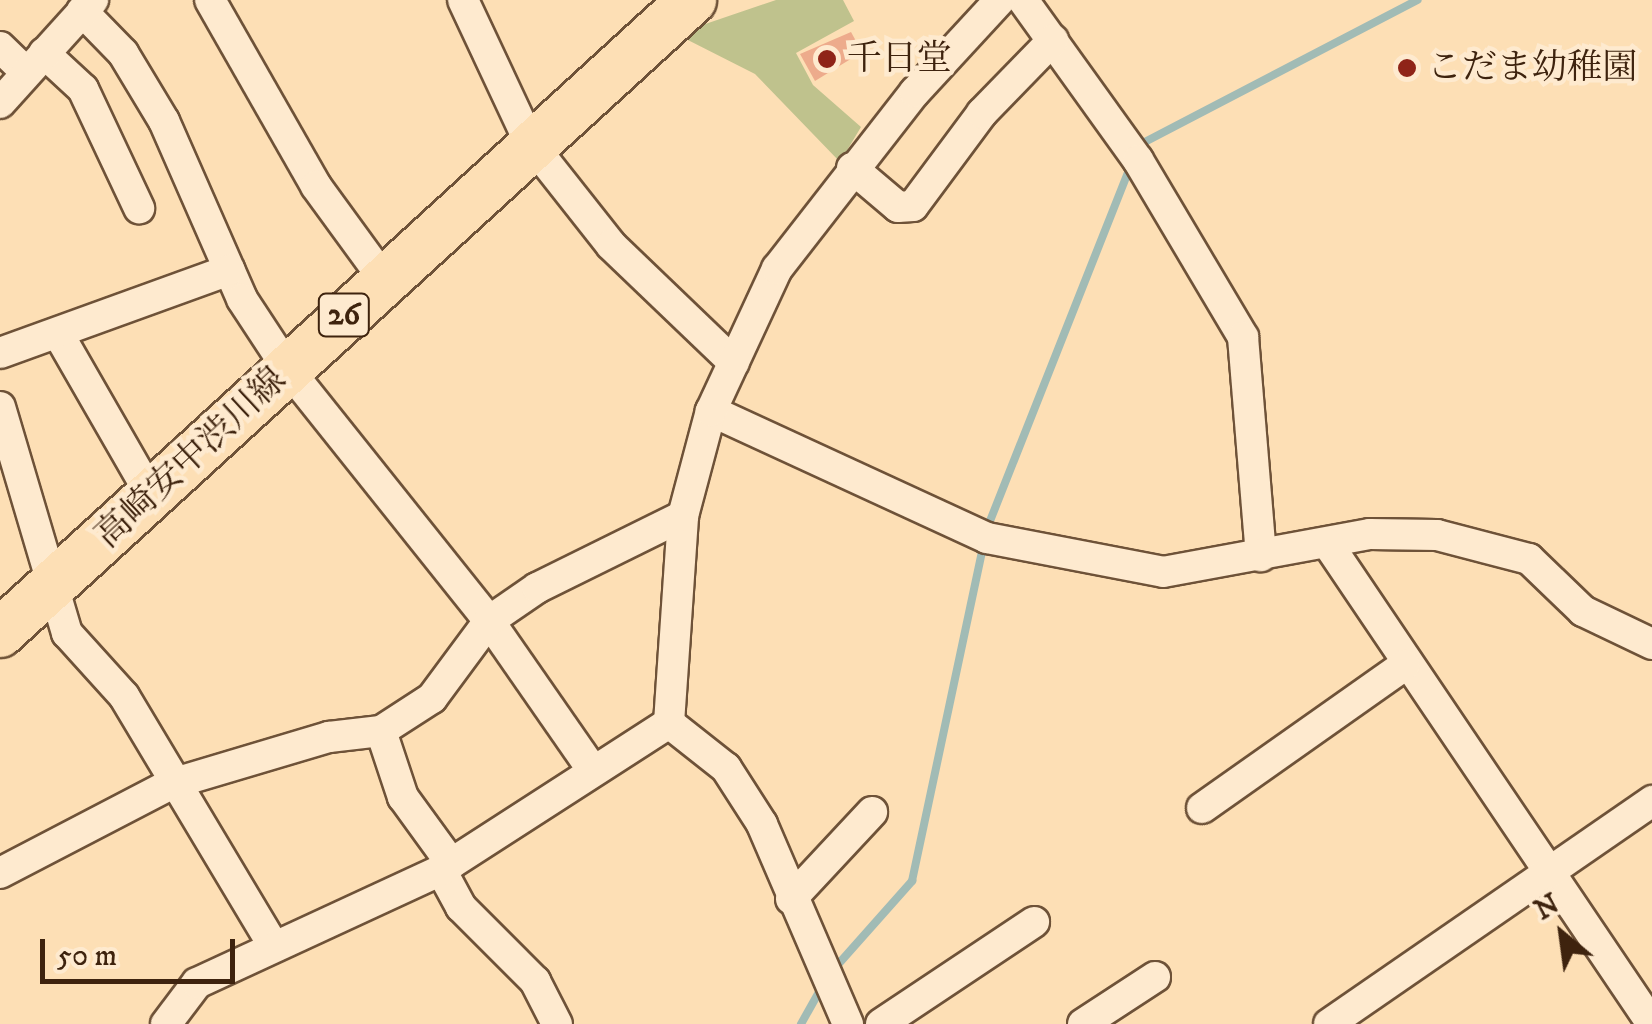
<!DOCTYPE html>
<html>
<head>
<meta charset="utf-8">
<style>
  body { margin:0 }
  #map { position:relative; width:1652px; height:1024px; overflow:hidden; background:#fddfb5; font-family:"IM FELL DW Pica","Noto Serif JP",serif }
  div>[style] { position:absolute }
  .green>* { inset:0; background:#bfc28d }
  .stream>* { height:8px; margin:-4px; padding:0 4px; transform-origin:4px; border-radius:4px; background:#a1bbb5 }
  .building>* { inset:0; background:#edab8c }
  .roads { filter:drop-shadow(2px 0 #6e5238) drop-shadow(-2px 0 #6e5238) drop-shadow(0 2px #6e5238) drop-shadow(0 -2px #6e5238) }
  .street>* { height:30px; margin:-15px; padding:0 15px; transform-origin:15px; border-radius:15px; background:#feeacf }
  .primary>* { height:48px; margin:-24px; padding:0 24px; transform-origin:24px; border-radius:24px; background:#fddfb5 }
  .dots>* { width:28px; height:28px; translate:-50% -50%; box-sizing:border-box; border:5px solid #feeacf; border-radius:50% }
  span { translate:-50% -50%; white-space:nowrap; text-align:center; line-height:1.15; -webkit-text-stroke:9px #feeacf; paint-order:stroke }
  .shield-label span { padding:2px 8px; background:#feeacf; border:2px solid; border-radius:8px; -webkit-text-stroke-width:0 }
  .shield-label { font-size:32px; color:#3e230e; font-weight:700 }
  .poi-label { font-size:35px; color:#3e230e }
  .left { translate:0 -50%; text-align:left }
  .street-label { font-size:35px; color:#3e230e }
  .north { position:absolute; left:1512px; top:884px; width:100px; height:100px; -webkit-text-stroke:8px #feeacf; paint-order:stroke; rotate:331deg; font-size:28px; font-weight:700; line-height:40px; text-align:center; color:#3e230e }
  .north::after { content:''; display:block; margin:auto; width:35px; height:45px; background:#3e230e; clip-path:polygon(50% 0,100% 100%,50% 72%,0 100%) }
  .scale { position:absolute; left:40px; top:939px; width:195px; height:45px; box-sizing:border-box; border:5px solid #3e230e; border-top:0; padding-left:12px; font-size:30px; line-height:35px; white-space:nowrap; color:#3e230e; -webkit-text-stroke:8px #feeacf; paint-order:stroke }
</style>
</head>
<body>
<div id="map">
  <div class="green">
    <i style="clip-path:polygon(776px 0,843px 0,854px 21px,796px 53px,813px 85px,861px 127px,840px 162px,755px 74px,676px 34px)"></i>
  </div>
  <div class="stream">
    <i style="left:1139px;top:145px;width:314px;rotate:-27.5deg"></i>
    <i style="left:988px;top:526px;width:386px;rotate:-68.4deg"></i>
    <i style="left:834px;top:969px;width:118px;rotate:-48.4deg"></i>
    <i style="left:912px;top:881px;width:340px;rotate:-78deg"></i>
    <i style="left:801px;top:1024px;width:45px;rotate:-60.6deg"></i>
  </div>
  <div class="building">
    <i style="clip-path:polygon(851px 32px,862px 52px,815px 81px,800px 54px)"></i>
  </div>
  <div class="roads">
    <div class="street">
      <i style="left:210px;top:0;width:214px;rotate:60.3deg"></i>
      <i style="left:316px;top:186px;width:114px;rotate:53.9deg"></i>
      <i style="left:463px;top:0;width:156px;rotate:64.9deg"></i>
      <i style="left:529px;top:141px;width:132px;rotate:51.7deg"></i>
      <i style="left:611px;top:245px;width:170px;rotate:43.8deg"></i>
      <i style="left:1023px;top:0;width:197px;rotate:54.3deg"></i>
      <i style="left:1138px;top:160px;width:206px;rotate:59.3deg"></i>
      <i style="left:1243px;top:337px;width:220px;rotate:85.3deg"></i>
      <i style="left:82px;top:11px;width:59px;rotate:45.7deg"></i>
      <i style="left:123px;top:53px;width:79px;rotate:58.9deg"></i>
      <i style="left:164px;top:121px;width:194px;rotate:66.3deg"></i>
      <i style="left:242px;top:299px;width:84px;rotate:56.7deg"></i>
      <i style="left:288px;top:369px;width:322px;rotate:51.4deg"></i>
      <i style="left:489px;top:621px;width:180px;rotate:55.2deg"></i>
      <i style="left:0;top:47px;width:37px;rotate:44deg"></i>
      <i style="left:44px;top:53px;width:53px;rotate:42.7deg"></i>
      <i style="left:83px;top:89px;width:132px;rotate:64.8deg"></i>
      <i style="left:0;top:103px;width:139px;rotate:-47.9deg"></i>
      <i style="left:852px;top:168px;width:60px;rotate:40.3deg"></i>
      <i style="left:898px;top:207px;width:15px;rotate:-4deg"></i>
      <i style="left:913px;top:206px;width:116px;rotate:-53.4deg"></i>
      <i style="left:982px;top:113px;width:102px;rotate:-45.8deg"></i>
      <i style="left:59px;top:335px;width:185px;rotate:60.1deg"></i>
      <i style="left:0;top:353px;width:244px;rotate:-19.9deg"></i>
      <i style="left:0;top:407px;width:236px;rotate:73.5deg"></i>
      <i style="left:67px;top:633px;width:85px;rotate:47.9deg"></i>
      <i style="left:124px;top:696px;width:290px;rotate:59.1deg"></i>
      <i style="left:711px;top:411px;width:304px;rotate:24.7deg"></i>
      <i style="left:987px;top:538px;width:179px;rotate:10.9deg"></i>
      <i style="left:1163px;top:572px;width:210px;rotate:-10.4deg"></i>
      <i style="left:1370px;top:534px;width:67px;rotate:0.9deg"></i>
      <i style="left:1437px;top:535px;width:95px;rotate:14.6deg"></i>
      <i style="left:1529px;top:559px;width:75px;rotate:43.9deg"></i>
      <i style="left:1583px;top:611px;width:76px;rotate:25.6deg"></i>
      <i style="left:1328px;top:544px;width:579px;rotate:55.98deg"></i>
      <i style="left:381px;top:731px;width:70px;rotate:71.6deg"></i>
      <i style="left:403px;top:797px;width:82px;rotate:54deg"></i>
      <i style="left:1202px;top:808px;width:248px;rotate:-35.2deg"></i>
      <i style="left:441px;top:870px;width:42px;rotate:61.6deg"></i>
      <i style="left:461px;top:907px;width:105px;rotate:45deg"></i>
      <i style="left:535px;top:981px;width:48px;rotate:62.9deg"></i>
      <i style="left:0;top:873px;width:193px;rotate:-27.5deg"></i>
      <i style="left:171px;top:784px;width:165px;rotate:-16.6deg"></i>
      <i style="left:329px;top:737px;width:52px;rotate:-6.6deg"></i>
      <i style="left:381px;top:731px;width:61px;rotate:-32.9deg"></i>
      <i style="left:432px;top:698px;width:96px;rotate:-53.5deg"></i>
      <i style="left:489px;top:621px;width:58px;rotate:-34.5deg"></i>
      <i style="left:537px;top:588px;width:163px;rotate:-26.3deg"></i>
      <i style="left:791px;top:899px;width:119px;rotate:-47deg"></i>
      <i style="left:166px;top:1024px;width:51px;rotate:-52.9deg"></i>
      <i style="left:197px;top:983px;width:269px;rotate:-24.8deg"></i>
      <i style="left:441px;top:870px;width:271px;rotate:-32.8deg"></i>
      <i style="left:848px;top:1024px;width:218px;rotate:-113.3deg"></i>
      <i style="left:762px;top:824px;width:67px;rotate:-122.7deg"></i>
      <i style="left:726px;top:768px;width:73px;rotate:-141.7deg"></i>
      <i style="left:669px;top:723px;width:207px;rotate:-86.1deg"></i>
      <i style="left:683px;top:516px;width:109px;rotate:-75.1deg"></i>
      <i style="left:711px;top:411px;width:157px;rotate:-65.1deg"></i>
      <i style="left:777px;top:269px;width:224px;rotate:-52.1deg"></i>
      <i style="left:915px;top:92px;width:125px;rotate:-47.3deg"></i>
      <i style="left:881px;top:1024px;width:184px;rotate:-33.7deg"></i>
      <i style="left:1083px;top:1024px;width:86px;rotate:-33.1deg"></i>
      <i style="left:1329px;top:1024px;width:393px;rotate:-34.6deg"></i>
    </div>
    <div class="primary">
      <i style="left:0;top:633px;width:938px;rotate:-42.45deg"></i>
    </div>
  </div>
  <div class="dots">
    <i style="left:827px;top:59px;background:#8f2418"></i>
    <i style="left:1407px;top:68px;background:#8f2418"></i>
  </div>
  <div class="shield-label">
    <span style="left:344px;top:315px">26</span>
  </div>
  <div class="poi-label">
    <span class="left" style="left:847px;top:59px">千日堂</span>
    <span class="left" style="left:1427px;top:68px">こだま幼稚園</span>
  </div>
  <div class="street-label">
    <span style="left:191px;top:458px;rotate:-43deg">高崎安中渋川線</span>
  </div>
  <div class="north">N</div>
  <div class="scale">50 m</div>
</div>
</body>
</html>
